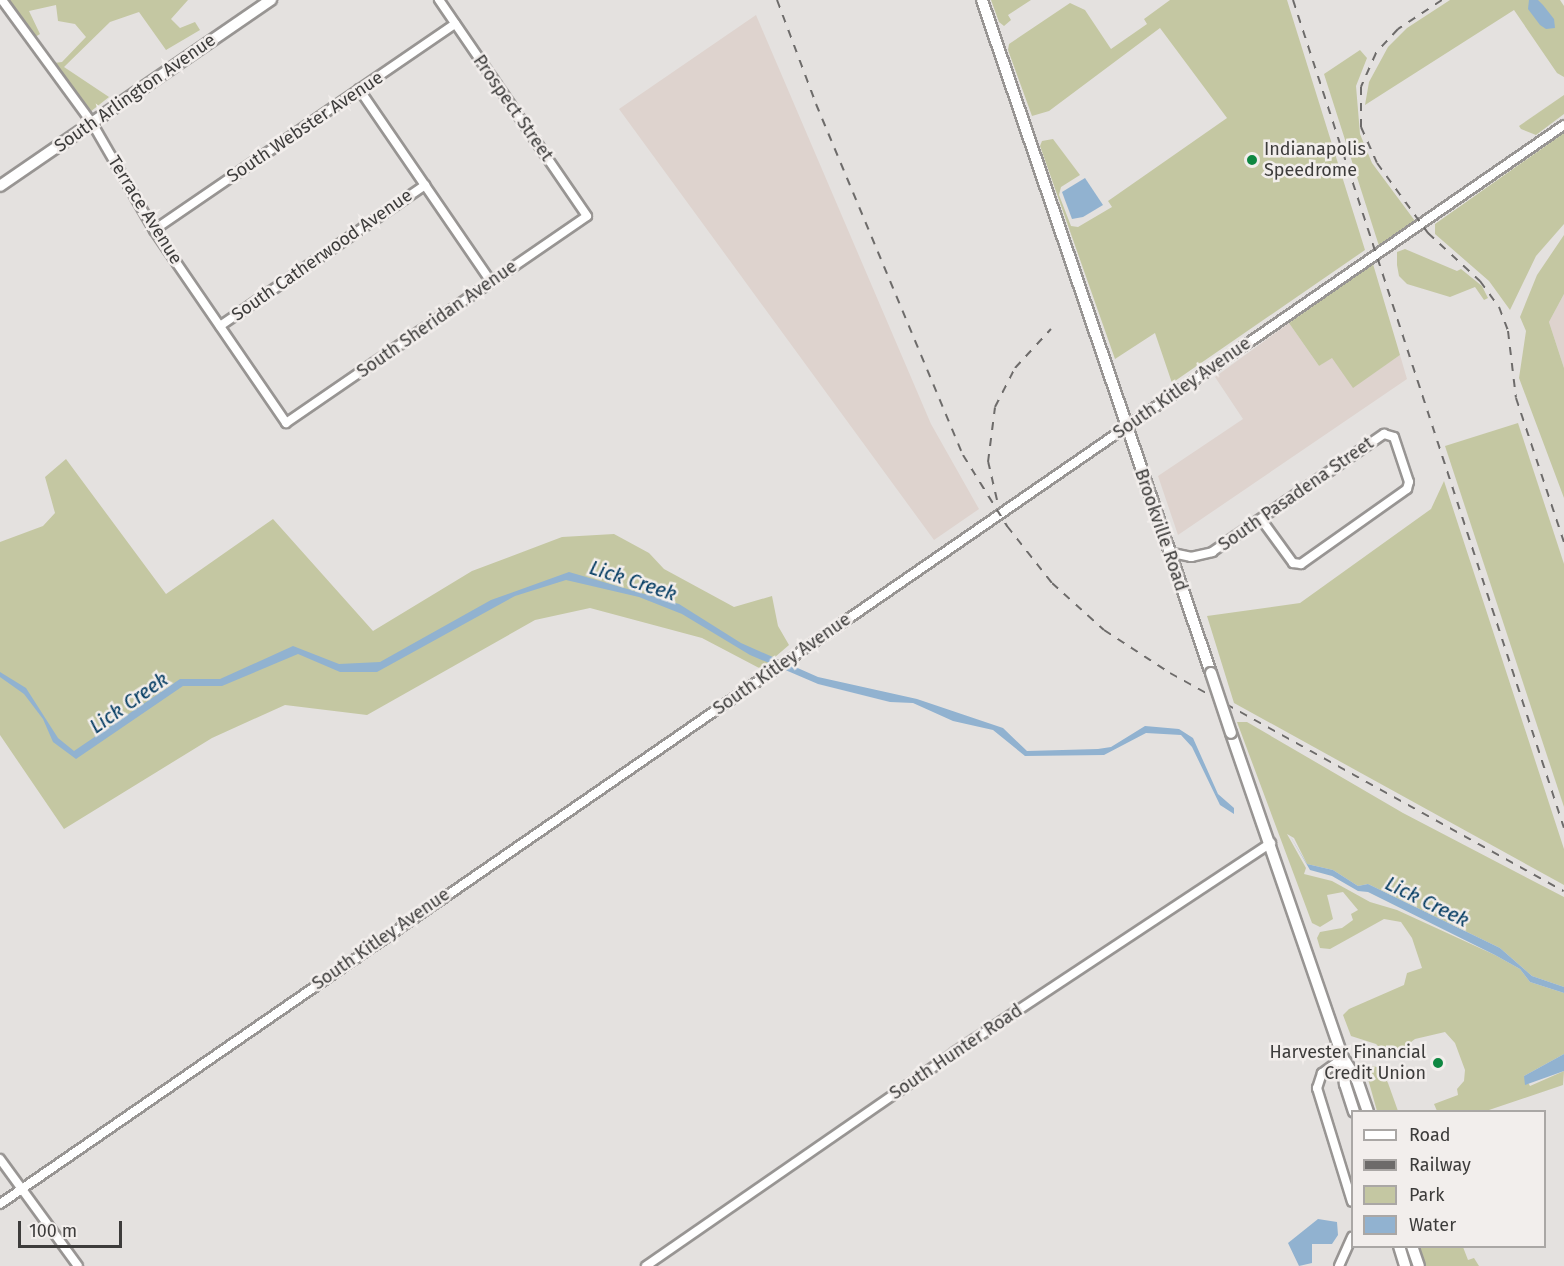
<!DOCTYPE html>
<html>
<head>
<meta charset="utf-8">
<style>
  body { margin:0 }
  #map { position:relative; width:1564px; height:1266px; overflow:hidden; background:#e4e1df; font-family:"Fira Sans",sans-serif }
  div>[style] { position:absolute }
  .built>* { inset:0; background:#ded3ce }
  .green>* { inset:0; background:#c4c7a2 }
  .water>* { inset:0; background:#91b2d0 }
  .roads { filter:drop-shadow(2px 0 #989593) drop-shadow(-2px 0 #989593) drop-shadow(0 2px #989593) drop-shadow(0 -2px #989593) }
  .minor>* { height:8px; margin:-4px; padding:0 4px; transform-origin:4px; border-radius:4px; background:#fff }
  .major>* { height:10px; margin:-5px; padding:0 5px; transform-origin:5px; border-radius:5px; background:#fff }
  .rail>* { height:2px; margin-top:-1px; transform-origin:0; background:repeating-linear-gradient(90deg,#6d6b6a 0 8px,transparent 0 16px) }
  .bridges { filter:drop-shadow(2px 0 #989593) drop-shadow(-2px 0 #989593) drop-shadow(0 2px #989593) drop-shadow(0 -2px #989593) }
  .major-bridge>* { height:10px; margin:-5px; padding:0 5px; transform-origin:5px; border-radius:5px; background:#fff }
  .dots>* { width:16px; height:16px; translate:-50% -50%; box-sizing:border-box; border:3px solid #f2eeec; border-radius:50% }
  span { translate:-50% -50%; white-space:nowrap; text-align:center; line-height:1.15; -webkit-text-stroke:5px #f2eeec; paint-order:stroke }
  .street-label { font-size:18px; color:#3d3c3b }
  .poi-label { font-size:18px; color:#3d3c3b }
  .left { translate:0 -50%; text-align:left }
  .right { translate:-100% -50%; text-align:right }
  .water-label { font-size:20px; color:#033b62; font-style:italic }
  .legend { position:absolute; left:1351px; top:1110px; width:195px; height:138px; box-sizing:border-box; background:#f2eeec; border:2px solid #aaa7a5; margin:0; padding:8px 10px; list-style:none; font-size:18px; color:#3d3c3b }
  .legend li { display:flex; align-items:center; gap:12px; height:30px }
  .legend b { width:30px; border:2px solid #aaa7a5 }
  .scale { position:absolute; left:18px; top:1221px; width:104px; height:27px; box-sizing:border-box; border:3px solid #3d3c3b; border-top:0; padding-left:8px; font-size:18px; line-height:21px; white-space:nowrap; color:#3d3c3b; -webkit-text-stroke:4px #f2eeec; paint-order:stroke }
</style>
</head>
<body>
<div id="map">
  <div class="built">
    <i style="clip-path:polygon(756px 15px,931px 424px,979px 509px,934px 540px,619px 109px)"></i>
    <i style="clip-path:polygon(1564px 294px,1564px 368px,1549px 322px)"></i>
    <i style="clip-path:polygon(1289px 323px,1319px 366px,1332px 357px,1353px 387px,1400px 355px,1407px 379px,1178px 535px,1158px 476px,1243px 419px,1215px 377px)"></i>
  </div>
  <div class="green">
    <i style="clip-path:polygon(9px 0,188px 0,171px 19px,180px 28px,195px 22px,200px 30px,166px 50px,139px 12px,110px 22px,64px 67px,109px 97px,90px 112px,54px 63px,62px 62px,86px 37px,75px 24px,58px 21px,56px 5px,29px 11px,40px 34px,35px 37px)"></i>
    <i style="clip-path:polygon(991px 0,1031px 0,1008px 15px,1011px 20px,1004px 26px,999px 22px)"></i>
    <i style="clip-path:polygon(1170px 0,1287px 0,1365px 250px,1172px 383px,1155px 333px,1115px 359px,1040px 146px,1042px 141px,1053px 139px,1080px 175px,1061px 187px,1059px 195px,1071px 226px,1078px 227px,1112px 207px,1108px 201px,1227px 118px,1160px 28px,1049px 111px,1032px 116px,1008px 50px,1009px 44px,1070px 3px,1085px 10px,1111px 49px,1147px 24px,1144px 19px)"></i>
    <i style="clip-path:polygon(1450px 0,1560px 0,1564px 6px,1564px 77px,1557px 73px,1514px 10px,1365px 105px,1369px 82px,1388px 47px,1407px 28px)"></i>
    <i style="clip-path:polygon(1360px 50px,1367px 58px,1356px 86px,1360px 134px,1372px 163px,1415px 221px,1379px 246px,1324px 74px)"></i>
    <i style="clip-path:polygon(1564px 95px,1564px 114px,1536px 135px,1521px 129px,1519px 126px)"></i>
    <i style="clip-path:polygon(1564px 133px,1564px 224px,1536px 256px,1510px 310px,1489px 281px,1435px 234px,1435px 224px)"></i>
    <i style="clip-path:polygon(1564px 235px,1564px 294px,1549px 322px,1564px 368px,1564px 498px,1519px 378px,1526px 331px,1520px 317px,1537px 275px)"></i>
    <i style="clip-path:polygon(1405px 249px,1457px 271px,1461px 269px,1482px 286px,1488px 298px,1484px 300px,1475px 287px,1450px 297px,1407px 284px,1399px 276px,1397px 265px,1397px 252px)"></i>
    <i style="clip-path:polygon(1373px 264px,1400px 355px,1353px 388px,1332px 358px,1319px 366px,1289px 323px)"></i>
    <i style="clip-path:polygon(1518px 423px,1564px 564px,1564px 807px,1445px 446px)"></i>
    <i style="clip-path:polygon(66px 459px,166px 594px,273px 519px,373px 631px,472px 571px,562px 537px,614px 534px,649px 553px,664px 569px,734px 607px,772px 596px,778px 626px,789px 645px,761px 669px,702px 638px,590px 608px,535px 620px,367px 715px,285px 705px,212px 738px,64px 829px,0 735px,0 542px,43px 526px,55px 513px,45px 477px)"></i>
    <i style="clip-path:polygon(1444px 481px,1564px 849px,1564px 885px,1234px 703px,1207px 616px,1300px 603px,1431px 509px)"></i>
    <i style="clip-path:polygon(1237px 722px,1247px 722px,1403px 813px,1564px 897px,1564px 987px,1532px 976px,1500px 948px,1368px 884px,1358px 886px,1333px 870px,1307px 864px,1294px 838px,1287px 834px,1306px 868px,1304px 874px,1332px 881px,1370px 902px,1397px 910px,1495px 955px,1520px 969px,1530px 982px,1564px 993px,1564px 1054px,1524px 1076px,1530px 1086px,1564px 1071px,1563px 1085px,1486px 1111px,1437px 1111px,1434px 1104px,1458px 1095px,1457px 1089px,1464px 1081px,1465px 1070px,1455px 1043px,1445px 1032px,1415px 1039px,1395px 1054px,1387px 1055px,1376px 1044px,1351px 1036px,1343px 1015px,1349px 1009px,1404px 985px,1407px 973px,1422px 968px,1412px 938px,1401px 922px,1384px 919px,1330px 949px,1320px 948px,1317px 938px,1320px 932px,1342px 928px,1353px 920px,1351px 914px,1358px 910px,1343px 892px,1327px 895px,1333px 919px,1320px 927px,1312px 923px)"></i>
    <i style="clip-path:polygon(1373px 1066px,1380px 1068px,1388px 1083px,1398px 1111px,1377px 1111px,1368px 1079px,1368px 1069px)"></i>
    <i style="clip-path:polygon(1420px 1247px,1463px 1247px,1468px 1260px,1474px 1258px,1479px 1266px,1426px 1266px)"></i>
  </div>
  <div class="water">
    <i style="clip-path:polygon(1529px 0,1538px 0,1543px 5px,1554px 19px,1555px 28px,1546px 29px,1540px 25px,1528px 9px)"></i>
    <i style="clip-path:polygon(1085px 178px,1103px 205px,1083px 217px,1072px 219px,1062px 192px)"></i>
    <i style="clip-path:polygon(569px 572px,679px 604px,741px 643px,818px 677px,917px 699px,1003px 728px,1027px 751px,1098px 749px,1111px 747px,1145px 726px,1179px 729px,1193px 738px,1218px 794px,1234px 808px,1234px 814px,1220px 805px,1192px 747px,1181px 735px,1146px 733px,1104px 755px,1025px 756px,993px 730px,953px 721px,913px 703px,890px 702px,818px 684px,750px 655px,682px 614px,639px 597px,566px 580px,515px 596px,377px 672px,340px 672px,298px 654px,222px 686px,183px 686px,76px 759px,53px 742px,43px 719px,24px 694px,0 677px,0 672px,26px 688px,58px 738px,74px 751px,180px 679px,220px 679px,293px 646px,339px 664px,380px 662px,491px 600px)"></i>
    <i style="clip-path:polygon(1289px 834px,1307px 864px,1333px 870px,1358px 886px,1368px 884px,1500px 948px,1532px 976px,1564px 987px,1564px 993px,1530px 982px,1520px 969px,1495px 955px,1368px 892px,1358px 891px,1332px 876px,1310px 870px)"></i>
    <i style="clip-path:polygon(1564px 1054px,1564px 1071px,1525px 1085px,1524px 1076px)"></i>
    <i style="clip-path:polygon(1318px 1219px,1337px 1222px,1338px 1235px,1332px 1244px,1312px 1244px,1312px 1263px,1299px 1266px,1288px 1243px)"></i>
  </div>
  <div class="roads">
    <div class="minor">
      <i style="left:2px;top:0;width:152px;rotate:53.8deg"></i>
      <i style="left:92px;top:123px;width:124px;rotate:59.9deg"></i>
      <i style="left:154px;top:230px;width:234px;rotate:55.6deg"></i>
      <i style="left:286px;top:423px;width:365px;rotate:-34.5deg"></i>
      <i style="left:587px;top:216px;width:262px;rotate:-124.4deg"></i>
      <i style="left:359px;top:89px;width:234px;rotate:55.6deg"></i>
      <i style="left:154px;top:230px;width:365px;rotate:-34.4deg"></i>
      <i style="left:220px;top:326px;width:249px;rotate:-34.5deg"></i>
      <i style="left:1168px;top:552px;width:24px;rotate:12deg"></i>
      <i style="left:1191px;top:557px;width:22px;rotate:-13deg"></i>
      <i style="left:1212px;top:552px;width:209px;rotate:-34.5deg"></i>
      <i style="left:1384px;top:434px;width:10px;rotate:17deg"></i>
      <i style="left:1394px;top:437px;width:47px;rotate:71.6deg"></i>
      <i style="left:1409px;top:482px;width:7px;rotate:106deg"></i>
      <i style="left:1407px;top:489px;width:130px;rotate:144.7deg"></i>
      <i style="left:1301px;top:564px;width:8px;rotate:-173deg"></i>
      <i style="left:1293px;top:563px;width:54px;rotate:-126deg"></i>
      <i style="left:1343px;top:1058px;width:26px;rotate:144deg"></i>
      <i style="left:1322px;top:1073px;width:16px;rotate:108deg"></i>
      <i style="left:1317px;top:1088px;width:119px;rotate:72.9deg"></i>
      <i style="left:0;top:1159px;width:132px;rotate:53.9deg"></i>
      <i style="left:0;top:1204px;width:1900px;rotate:-34.6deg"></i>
      <i style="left:646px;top:1266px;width:376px;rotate:-34.7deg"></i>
      <i style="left:955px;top:1052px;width:379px;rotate:-33.5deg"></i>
      <i style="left:1339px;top:1266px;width:32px;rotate:-66deg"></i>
    </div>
    <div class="major">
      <i style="left:982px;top:0;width:711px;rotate:71.21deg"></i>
      <i style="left:0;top:186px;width:329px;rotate:-34.5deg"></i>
      <i style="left:1231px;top:733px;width:344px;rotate:71deg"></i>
      <i style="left:1343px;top:1058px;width:26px;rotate:86deg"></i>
      <i style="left:1345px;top:1084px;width:29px;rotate:72deg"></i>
      <i style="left:1345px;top:1061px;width:22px;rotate:58deg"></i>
      <i style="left:1357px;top:1080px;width:34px;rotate:71deg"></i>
      <i style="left:1399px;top:1246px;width:21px;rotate:73deg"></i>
      <i style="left:1412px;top:1246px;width:21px;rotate:71deg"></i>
    </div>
  </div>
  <div class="rail">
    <i style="left:777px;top:0;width:111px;rotate:69.4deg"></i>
    <i style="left:816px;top:104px;width:381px;rotate:67.3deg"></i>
    <i style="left:963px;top:455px;width:84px;rotate:58.2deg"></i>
    <i style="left:1007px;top:526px;width:73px;rotate:51.7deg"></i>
    <i style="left:1052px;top:583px;width:70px;rotate:42.1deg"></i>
    <i style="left:1104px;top:630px;width:79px;rotate:33.1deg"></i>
    <i style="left:1170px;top:673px;width:450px;rotate:29deg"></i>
    <i style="left:1293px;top:0;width:871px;rotate:71.88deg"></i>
    <i style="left:1442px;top:0;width:53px;rotate:146.6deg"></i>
    <i style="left:1398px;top:29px;width:33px;rotate:133deg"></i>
    <i style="left:1376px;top:53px;width:37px;rotate:114deg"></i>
    <i style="left:1361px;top:87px;width:40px;rotate:90deg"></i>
    <i style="left:1361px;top:127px;width:39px;rotate:66deg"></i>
    <i style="left:1377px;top:163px;width:87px;rotate:53.9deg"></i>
    <i style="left:1428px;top:233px;width:71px;rotate:42.7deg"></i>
    <i style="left:1480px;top:281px;width:32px;rotate:54deg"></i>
    <i style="left:1499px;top:307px;width:26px;rotate:69deg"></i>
    <i style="left:1508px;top:331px;width:67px;rotate:83.2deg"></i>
    <i style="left:1516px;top:398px;width:152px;rotate:71.6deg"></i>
    <i style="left:997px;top:500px;width:39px;rotate:-103deg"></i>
    <i style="left:988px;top:462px;width:55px;rotate:-82.7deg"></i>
    <i style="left:995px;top:407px;width:44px;rotate:-62.9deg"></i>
    <i style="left:1015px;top:368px;width:53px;rotate:-47.3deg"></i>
  </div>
  <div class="bridges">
    <div class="major-bridge">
      <i style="left:1211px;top:673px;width:63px;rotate:71.6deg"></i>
    </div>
  </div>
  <div class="dots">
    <i style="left:1252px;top:160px;background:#0e8741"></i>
    <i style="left:1438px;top:1063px;background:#0e8741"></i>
  </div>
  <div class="street-label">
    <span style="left:135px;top:93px;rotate:-35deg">South Arlington Avenue</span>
    <span style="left:513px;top:108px;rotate:55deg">Prospect Street</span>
    <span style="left:305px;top:127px;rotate:-34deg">South Webster Avenue</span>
    <span style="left:145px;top:210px;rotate:58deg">Terrace Avenue</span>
    <span style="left:322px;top:255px;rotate:-35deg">South Catherwood Avenue</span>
    <span style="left:437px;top:319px;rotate:-35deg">South Sheridan Avenue</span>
    <span style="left:1182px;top:388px;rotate:-35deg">South Kitley Avenue</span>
    <span style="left:1296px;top:494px;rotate:-35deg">South Pasadena Street</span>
    <span style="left:1161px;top:530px;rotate:71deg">Brookville Road</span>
    <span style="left:782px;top:664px;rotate:-35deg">South Kitley Avenue</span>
    <span style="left:381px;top:939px;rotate:-35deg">South Kitley Avenue</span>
    <span style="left:956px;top:1052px;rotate:-34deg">South Hunter Road</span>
  </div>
  <div class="poi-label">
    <span class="left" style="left:1264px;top:160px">Indianapolis<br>Speedrome</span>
    <span class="right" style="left:1426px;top:1063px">Harvester Financial<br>Credit Union</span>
  </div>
  <div class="water-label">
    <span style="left:633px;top:581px;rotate:18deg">Lick Creek</span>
    <span style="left:129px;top:703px;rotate:-35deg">Lick Creek</span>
    <span style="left:1427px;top:902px;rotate:26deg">Lick Creek</span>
  </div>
  <ul class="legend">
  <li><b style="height:8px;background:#fff"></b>Road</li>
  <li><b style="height:8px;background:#6d6b6a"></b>Railway</li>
  <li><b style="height:16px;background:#c4c7a2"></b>Park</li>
  <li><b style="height:16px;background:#91b2d0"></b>Water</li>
  </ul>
  <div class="scale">100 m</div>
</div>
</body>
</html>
